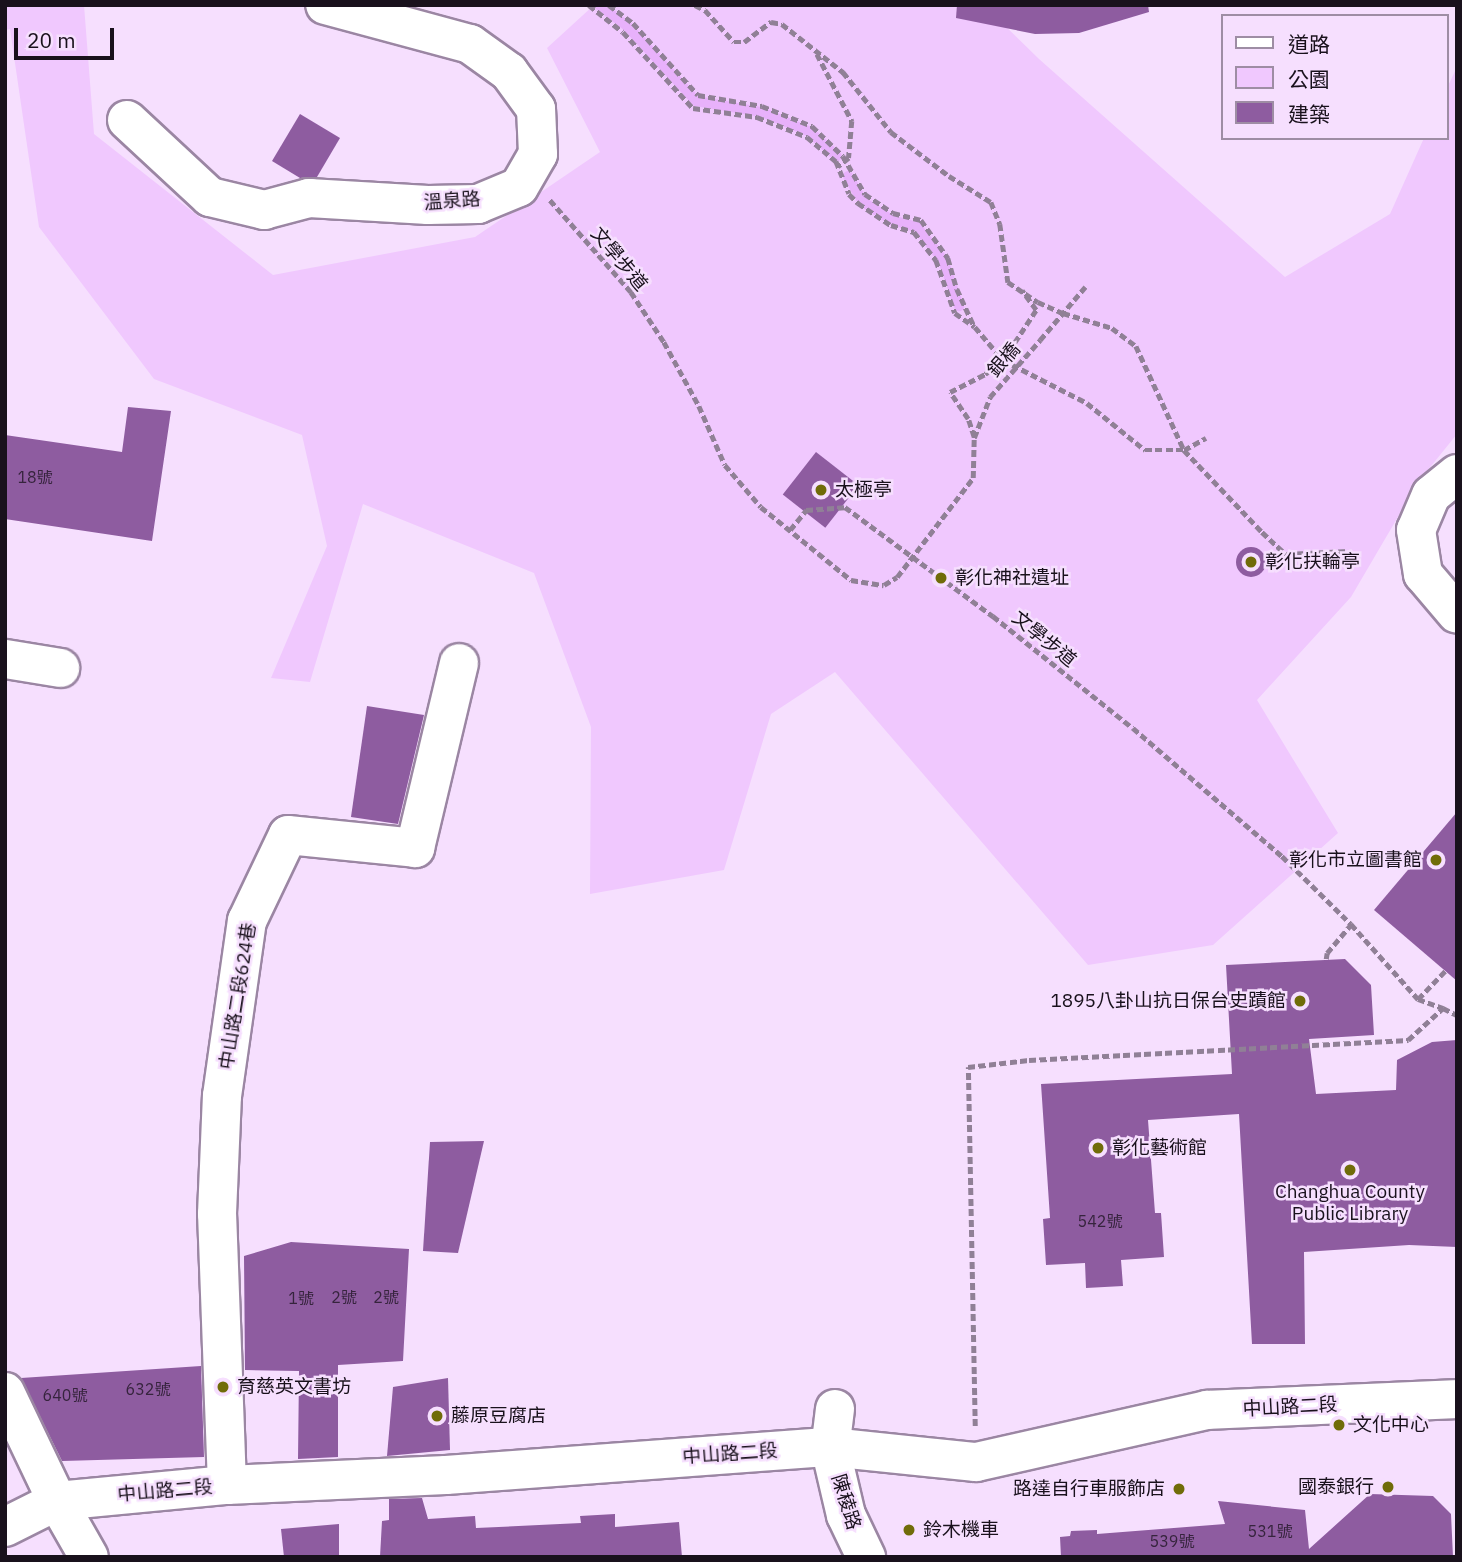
<!DOCTYPE html>
<html>
<head>
<meta charset="utf-8">
<style>
  body { margin:0 }
  #map { position:relative; width:1462px; height:1562px; overflow:hidden; background:#f6dffe; font-family:"IBM Plex Sans","Noto Sans TC",sans-serif }
  div>[style] { position:absolute }
  .green>* { inset:0; background:#f0c8fe }
  .stream>* { height:10px; margin:-5px; padding:0 5px; transform-origin:5px; border-radius:5px; background:#e8b1fb }
  .building>* { inset:0; background:#8e5ca0; transform-origin:0 0 }
  .round { border-radius:50% }
  .path>* { height:4.5px; margin-top:-2.25px; transform-origin:0; background:repeating-linear-gradient(90deg,#908096 0 7px,transparent 0 10.5px) }
  .roads { filter:drop-shadow(2px 0 #9b86a3) drop-shadow(-2px 0 #9b86a3) drop-shadow(0 2px #9b86a3) drop-shadow(0 -2px #9b86a3) }
  .minor>* { height:38px; margin:-19px; padding:0 19px; transform-origin:19px; border-radius:19px; background:#fff }
  .major>* { height:38px; margin:-19px; padding:0 19px; transform-origin:19px; border-radius:19px; background:#fff }
  .path-bridge>* { height:4.5px; margin-top:-2.25px; transform-origin:0; background:repeating-linear-gradient(90deg,#908096 0 7px,transparent 0 10.5px) }
  .dots>* { width:19px; height:19px; translate:-50% -50%; box-sizing:border-box; border:4px solid #f6dffe; border-radius:50% }
  span { translate:-50% -50%; white-space:nowrap; text-align:center; line-height:1.15; -webkit-text-stroke:5px #f6dffe; paint-order:stroke }
  .number-label { font-size:16px; color:#36243d }
  .number-label span { -webkit-text-stroke-width:0 }
  .street-label { font-size:19px; color:#19111c }
  .poi-label { font-size:19px; color:#19111c }
  .left { translate:0 -50%; text-align:left }
  .right { translate:-100% -50%; text-align:right }
  .frame { position:absolute; inset:0; border:7px solid #19111c; pointer-events:none }
  .legend { position:absolute; left:1221px; top:14px; width:228px; height:126px; box-sizing:border-box; background:#f6dffe; border:2px solid #9e8da4; margin:0; padding:9px 12px; list-style:none; font-size:21px; color:#19111c }
  .legend li { display:flex; align-items:center; gap:14px; height:35px }
  .legend b { width:35px; border:2px solid #9e8da4 }
  .scale { position:absolute; left:14px; top:28px; width:100px; height:32px; box-sizing:border-box; border:4px solid #19111c; border-top:0; padding-left:9px; font-size:21px; line-height:24px; white-space:nowrap; color:#19111c; -webkit-text-stroke:5px #f6dffe; paint-order:stroke }
</style>
</head>
<body>
<div id="map">
  <div class="green">
    <i style="clip-path:polygon(5px 5px,84px 5px,94px 134px,273px 275px,475px 237px,600px 152px,547px 48px,594px 5px,984px 5px,1039px 59px,1285px 277px,1390px 214px,1424px 138px,1446px 138px,1446px 90px,1457px 67px,1457px 434px,1419px 481px,1351px 597px,1257px 700px,1338px 833px,1213px 945px,1088px 965px,835px 672px,771px 714px,724px 870px,590px 894px,591px 727px,534px 573px,363px 504px,310px 682px,271px 678px,327px 546px,302px 435px,154px 379px,39px 227px,10px 29px,5px 30px)"></i>
  </div>
  <div class="stream">
    <i style="left:599px;top:5px;width:38px;rotate:37deg"></i>
    <i style="left:629px;top:28px;width:99px;rotate:47.5deg"></i>
    <i style="left:696px;top:101px;width:67px;rotate:9.5deg"></i>
    <i style="left:762px;top:112px;width:52px;rotate:22.6deg"></i>
    <i style="left:810px;top:132px;width:36px;rotate:42deg"></i>
    <i style="left:848px;top:176px;width:30px;rotate:60deg"></i>
    <i style="left:863px;top:202px;width:34px;rotate:32deg"></i>
    <i style="left:892px;top:220px;width:26px;rotate:16deg"></i>
    <i style="left:917px;top:227px;width:42px;rotate:51.8deg"></i>
    <i style="left:943px;top:260px;width:49px;rotate:70.8deg"></i>
  </div>
  <div class="building">
    <i style="clip-path:polygon(957px 5px,1148px 5px,1149px 12px,1079px 33px,1035px 34px,956px 18px)"></i>
    <i style="clip-path:polygon(300px 114px,340px 138px,317px 177px,300px 178px,272px 161px)"></i>
    <i style="clip-path:polygon(128px 407px,171px 411px,152px 541px,5px 519px,5px 435px,122px 452px)"></i>
    <i style="left:816px;top:452px;width:54px;height:54px;rotate:38deg"></i>
    <i class="round" style="left:1236px;top:547px;width:30px;height:30px"></i>
    <i style="clip-path:polygon(367px 706px,424px 715px,398px 824px,351px 817px)"></i>
    <i style="clip-path:polygon(1457px 812px,1457px 981px,1374px 910px)"></i>
    <i style="clip-path:polygon(1345px 959px,1371px 985px,1374px 1035px,1309px 1039px,1316px 1094px,1396px 1090px,1397px 1060px,1432px 1042px,1457px 1040px,1457px 1247px,1409px 1245px,1304px 1252px,1305px 1344px,1252px 1344px,1239px 1114px,1148px 1120px,1155px 1213px,1161px 1213px,1164px 1257px,1121px 1260px,1123px 1286px,1086px 1288px,1085px 1263px,1046px 1265px,1043px 1219px,1050px 1218px,1041px 1084px,1232px 1074px,1226px 965px)"></i>
    <i style="clip-path:polygon(484px 1141px,458px 1253px,423px 1251px,430px 1142px)"></i>
    <i style="clip-path:polygon(291px 1242px,409px 1249px,403px 1361px,338px 1365px,338px 1457px,298px 1459px,299px 1371px,245px 1370px,244px 1256px)"></i>
    <i style="clip-path:polygon(201px 1366px,204px 1457px,62px 1461px,21px 1378px)"></i>
    <i style="clip-path:polygon(448px 1378px,450px 1450px,387px 1456px,393px 1387px)"></i>
    <i style="clip-path:polygon(1370px 1494px,1433px 1496px,1451px 1514px,1453px 1557px,1061px 1557px,1060px 1537px,1070px 1536px,1071px 1531px,1097px 1530px,1097px 1534px,1225px 1524px,1218px 1501px,1305px 1510px,1309px 1549px)"></i>
    <i style="clip-path:polygon(422px 1498px,428px 1519px,475px 1516px,476px 1528px,581px 1523px,580px 1516px,615px 1514px,615px 1527px,679px 1522px,682px 1557px,380px 1557px,382px 1521px,389px 1520px,389px 1499px)"></i>
    <i style="clip-path:polygon(339px 1524px,339px 1557px,284px 1557px,281px 1529px)"></i>
  </div>
  <div class="path">
    <i style="left:589px;top:5px;width:43px;rotate:38.5deg"></i>
    <i style="left:623px;top:32px;width:103px;rotate:47.4deg"></i>
    <i style="left:693px;top:108px;width:65px;rotate:8deg"></i>
    <i style="left:757px;top:117px;width:54px;rotate:21.8deg"></i>
    <i style="left:807px;top:137px;width:38px;rotate:40deg"></i>
    <i style="left:836px;top:161px;width:35px;rotate:68deg"></i>
    <i style="left:849px;top:194px;width:13px;rotate:45deg"></i>
    <i style="left:858px;top:203px;width:40px;rotate:34deg"></i>
    <i style="left:891px;top:225px;width:24px;rotate:17deg"></i>
    <i style="left:914px;top:232px;width:36px;rotate:52deg"></i>
    <i style="left:936px;top:260px;width:56px;rotate:70.3deg"></i>
    <i style="left:955px;top:313px;width:24px;rotate:35deg"></i>
    <i style="left:975px;top:327px;width:43px;rotate:49.7deg"></i>
    <i style="left:1003px;top:360px;width:94px;rotate:27.1deg"></i>
    <i style="left:1087px;top:403px;width:75px;rotate:39deg"></i>
    <i style="left:1145px;top:450px;width:39px"></i>
    <i style="left:1184px;top:450px;width:25px;rotate:-29deg"></i>
    <i style="left:609px;top:5px;width:30px;rotate:37deg"></i>
    <i style="left:633px;top:23px;width:97px;rotate:47.9deg"></i>
    <i style="left:698px;top:95px;width:65px;rotate:9.8deg"></i>
    <i style="left:762px;top:106px;width:54px;rotate:21.8deg"></i>
    <i style="left:812px;top:126px;width:43px;rotate:44.1deg"></i>
    <i style="left:843px;top:156px;width:44px;rotate:59.9deg"></i>
    <i style="left:865px;top:194px;width:34px;rotate:34deg"></i>
    <i style="left:893px;top:213px;width:29px;rotate:14deg"></i>
    <i style="left:921px;top:220px;width:47px;rotate:54.6deg"></i>
    <i style="left:948px;top:258px;width:32px;rotate:74deg"></i>
    <i style="left:957px;top:289px;width:41px;rotate:65.3deg"></i>
    <i style="left:695px;top:5px;width:11px;rotate:27deg"></i>
    <i style="left:705px;top:10px;width:43px;rotate:47.8deg"></i>
    <i style="left:734px;top:42px;width:10px"></i>
    <i style="left:744px;top:42px;width:34px;rotate:-37deg"></i>
    <i style="left:771px;top:22px;width:11px;rotate:10deg"></i>
    <i style="left:782px;top:24px;width:78px;rotate:38.2deg"></i>
    <i style="left:843px;top:72px;width:77px;rotate:51.3deg"></i>
    <i style="left:891px;top:132px;width:73px;rotate:37.2deg"></i>
    <i style="left:949px;top:176px;width:49px;rotate:31.8deg"></i>
    <i style="left:991px;top:202px;width:24px;rotate:68deg"></i>
    <i style="left:1000px;top:224px;width:59px;rotate:82.1deg"></i>
    <i style="left:1008px;top:282px;width:36px;rotate:34deg"></i>
    <i style="left:1038px;top:302px;width:27px;rotate:24deg"></i>
    <i style="left:1063px;top:313px;width:51px;rotate:17deg"></i>
    <i style="left:1112px;top:328px;width:30px;rotate:37deg"></i>
    <i style="left:1136px;top:346px;width:115px;rotate:65.2deg"></i>
    <i style="left:1184px;top:450px;width:113px;rotate:46.4deg"></i>
    <i style="left:1262px;top:532px;width:33px;rotate:43deg"></i>
    <i style="left:1286px;top:554px;width:62px;rotate:-2.8deg"></i>
    <i style="left:1031px;top:5px;width:45px"></i>
    <i style="left:817px;top:54px;width:76px;rotate:62.4deg"></i>
    <i style="left:852px;top:121px;width:37px;rotate:95deg"></i>
    <i style="left:849px;top:158px;width:14px;rotate:141deg"></i>
    <i style="left:550px;top:200px;width:123px;rotate:48.6deg"></i>
    <i style="left:631px;top:292px;width:60px;rotate:56.6deg"></i>
    <i style="left:664px;top:342px;width:73px;rotate:61.3deg"></i>
    <i style="left:699px;top:406px;width:64px;rotate:66.2deg"></i>
    <i style="left:725px;top:465px;width:55px;rotate:49.4deg"></i>
    <i style="left:761px;top:507px;width:116px;rotate:39deg"></i>
    <i style="left:851px;top:580px;width:33px;rotate:9deg"></i>
    <i style="left:884px;top:585px;width:15px;rotate:-32deg"></i>
    <i style="left:897px;top:577px;width:125px;rotate:-52.5deg"></i>
    <i style="left:973px;top:478px;width:40px;rotate:-88.6deg"></i>
    <i style="left:974px;top:438px;width:44px;rotate:-68.7deg"></i>
    <i style="left:1040px;top:340px;width:70px;rotate:-49.7deg"></i>
    <i style="left:974px;top:437px;width:19px;rotate:-108deg"></i>
    <i style="left:968px;top:419px;width:32px;rotate:-124deg"></i>
    <i style="left:950px;top:392px;width:39px;rotate:-27deg"></i>
    <i style="left:985px;top:374px;width:23px;rotate:-38deg"></i>
    <i style="left:1003px;top:360px;width:60px;rotate:-56.6deg"></i>
    <i style="left:1036px;top:310px;width:24px;rotate:-126deg"></i>
    <i style="left:790px;top:530px;width:26px;rotate:-51deg"></i>
    <i style="left:806px;top:510px;width:39px;rotate:-4deg"></i>
    <i style="left:845px;top:507px;width:184px;rotate:36.4deg"></i>
    <i style="left:993px;top:616px;width:179px;rotate:38.7deg"></i>
    <i style="left:1133px;top:728px;width:196px;rotate:40.7deg"></i>
    <i style="left:1282px;top:856px;width:97px;rotate:44.6deg"></i>
    <i style="left:1351px;top:924px;width:101px;rotate:48.2deg"></i>
    <i style="left:1418px;top:999px;width:27px;rotate:20deg"></i>
    <i style="left:1326px;top:959px;width:6px;rotate:-81deg"></i>
    <i style="left:1327px;top:953px;width:38px;rotate:-50deg"></i>
    <i style="left:1418px;top:999px;width:39px;rotate:-46deg"></i>
    <i style="left:975px;top:1426px;width:359px;rotate:-91.1deg"></i>
    <i style="left:968px;top:1067px;width:61px;rotate:-6.5deg"></i>
    <i style="left:1029px;top:1060px;width:380px;rotate:-3deg"></i>
    <i style="left:1408px;top:1040px;width:47px;rotate:-42.4deg"></i>
    <i style="left:1443px;top:1008px;width:16px;rotate:27deg"></i>
  </div>
  <div class="roads">
    <div class="minor">
      <i style="left:127px;top:120px;width:113px;rotate:42.9deg"></i>
      <i style="left:210px;top:197px;width:56px;rotate:13.5deg"></i>
      <i style="left:264px;top:210px;width:47px;rotate:-14.9deg"></i>
      <i style="left:309px;top:198px;width:119px;rotate:3.4deg"></i>
      <i style="left:428px;top:205px;width:50px;rotate:-1.1deg"></i>
      <i style="left:478px;top:204px;width:44px;rotate:-22.5deg"></i>
      <i style="left:519px;top:187px;width:38px;rotate:-60deg"></i>
      <i style="left:538px;top:154px;width:45px;rotate:-92.5deg"></i>
      <i style="left:536px;top:109px;width:46px;rotate:-126.1deg"></i>
      <i style="left:509px;top:72px;width:48px;rotate:-144.3deg"></i>
      <i style="left:470px;top:44px;width:150px;rotate:-164.9deg"></i>
      <i style="left:1457px;top:474px;width:33px;rotate:141deg"></i>
      <i style="left:1431px;top:495px;width:38px;rotate:113deg"></i>
      <i style="left:1416px;top:530px;width:45px;rotate:81deg"></i>
      <i style="left:1423px;top:574px;width:52px;rotate:49.6deg"></i>
      <i style="left:5px;top:659px;width:56px;rotate:9.3deg"></i>
      <i style="left:5px;top:1392px;width:121px;rotate:64.5deg"></i>
      <i style="left:57px;top:1501px;width:64px;rotate:60.3deg"></i>
      <i style="left:835px;top:1409px;width:38px;rotate:97deg"></i>
      <i style="left:830px;top:1447px;width:70px;rotate:76.8deg"></i>
      <i style="left:846px;top:1515px;width:47px;rotate:64.5deg"></i>
      <i style="left:227px;top:1485px;width:271px;rotate:-92.1deg"></i>
      <i style="left:217px;top:1214px;width:118px;rotate:-87.6deg"></i>
      <i style="left:222px;top:1096px;width:177px;rotate:-81.9deg"></i>
      <i style="left:247px;top:921px;width:95px;rotate:-64.5deg"></i>
      <i style="left:288px;top:835px;width:128px;rotate:5.8deg"></i>
      <i style="left:415px;top:848px;width:190px;rotate:-76.6deg"></i>
    </div>
    <div class="major">
      <i style="left:5px;top:1527px;width:58px;rotate:-26.6deg"></i>
      <i style="left:57px;top:1501px;width:171px;rotate:-5.4deg"></i>
      <i style="left:227px;top:1485px;width:219px;rotate:-2.6deg"></i>
      <i style="left:446px;top:1475px;width:385px;rotate:-4.2deg"></i>
      <i style="left:830px;top:1447px;width:147px;rotate:5.9deg"></i>
      <i style="left:976px;top:1462px;width:237px;rotate:-12.7deg"></i>
      <i style="left:1207px;top:1410px;width:250px;rotate:-2.5deg"></i>
    </div>
  </div>
  <div class="path-bridge">
    <i style="left:990px;top:397px;width:76px;rotate:-48.7deg"></i>
  </div>
  <div class="dots">
    <i style="left:821px;top:490px;background:#706c09"></i>
    <i style="left:1251px;top:562px;background:#706c09"></i>
    <i style="left:941px;top:578px;background:#706c09"></i>
    <i style="left:1436px;top:860px;background:#706c09"></i>
    <i style="left:1300px;top:1001px;background:#706c09"></i>
    <i style="left:1098px;top:1148px;background:#706c09"></i>
    <i style="left:1350px;top:1170px;background:#706c09"></i>
    <i style="left:223px;top:1387px;background:#706c09"></i>
    <i style="left:437px;top:1416px;background:#706c09"></i>
    <i style="left:1339px;top:1425px;background:#706c09"></i>
    <i style="left:1388px;top:1487px;background:#706c09"></i>
    <i style="left:1179px;top:1489px;background:#706c09"></i>
    <i style="left:909px;top:1530px;background:#706c09"></i>
  </div>
  <div class="number-label">
    <span style="left:35px;top:477px">18號</span>
    <span style="left:1100px;top:1221px">542號</span>
    <span style="left:344px;top:1297px">2號</span>
    <span style="left:386px;top:1297px">2號</span>
    <span style="left:301px;top:1298px">1號</span>
    <span style="left:148px;top:1389px">632號</span>
    <span style="left:65px;top:1395px">640號</span>
    <span style="left:1270px;top:1531px">531號</span>
    <span style="left:1172px;top:1541px">539號</span>
  </div>
  <div class="street-label">
    <span style="left:452px;top:201px;rotate:-4deg">溫泉路</span>
    <span style="left:619px;top:259px;rotate:50deg">文學步道</span>
    <span style="left:1004px;top:360px;rotate:-49deg">銀橋</span>
    <span style="left:1044px;top:639px;rotate:39deg">文學步道</span>
    <span style="left:238px;top:996px;rotate:-81deg">中山路二段624巷</span>
    <span style="left:1290px;top:1407px;rotate:-3deg">中山路二段</span>
    <span style="left:730px;top:1454px;rotate:-4deg">中山路二段</span>
    <span style="left:165px;top:1491px;rotate:-5deg">中山路二段</span>
    <span style="left:846px;top:1502px;rotate:73deg">陳稜路</span>
  </div>
  <div class="poi-label">
    <span class="left" style="left:835px;top:490px">太極亭</span>
    <span class="left" style="left:1265px;top:562px">彰化扶輪亭</span>
    <span class="left" style="left:955px;top:578px">彰化神社遺址</span>
    <span class="right" style="left:1422px;top:860px">彰化市立圖書館</span>
    <span class="right" style="left:1286px;top:1001px">1895八卦山抗日保台史蹟館</span>
    <span class="left" style="left:1112px;top:1148px">彰化藝術館</span>
    <span style="left:1350px;top:1203px">Changhua County<br>Public Library</span>
    <span class="left" style="left:237px;top:1387px">育慈英文書坊</span>
    <span class="left" style="left:451px;top:1416px">藤原豆腐店</span>
    <span class="left" style="left:1353px;top:1425px">文化中心</span>
    <span class="right" style="left:1374px;top:1487px">國泰銀行</span>
    <span class="right" style="left:1165px;top:1489px">路達自行車服飾店</span>
    <span class="left" style="left:923px;top:1530px">鈴木機車</span>
  </div>
  <div class="frame"></div>
  <ul class="legend">
  <li><b style="height:9px;background:#fff"></b>道路</li>
  <li><b style="height:19px;background:#f0c8fe"></b>公園</li>
  <li><b style="height:19px;background:#8e5ca0"></b>建築</li>
  </ul>
  <div class="scale">20 m</div>
</div>
</body>
</html>
